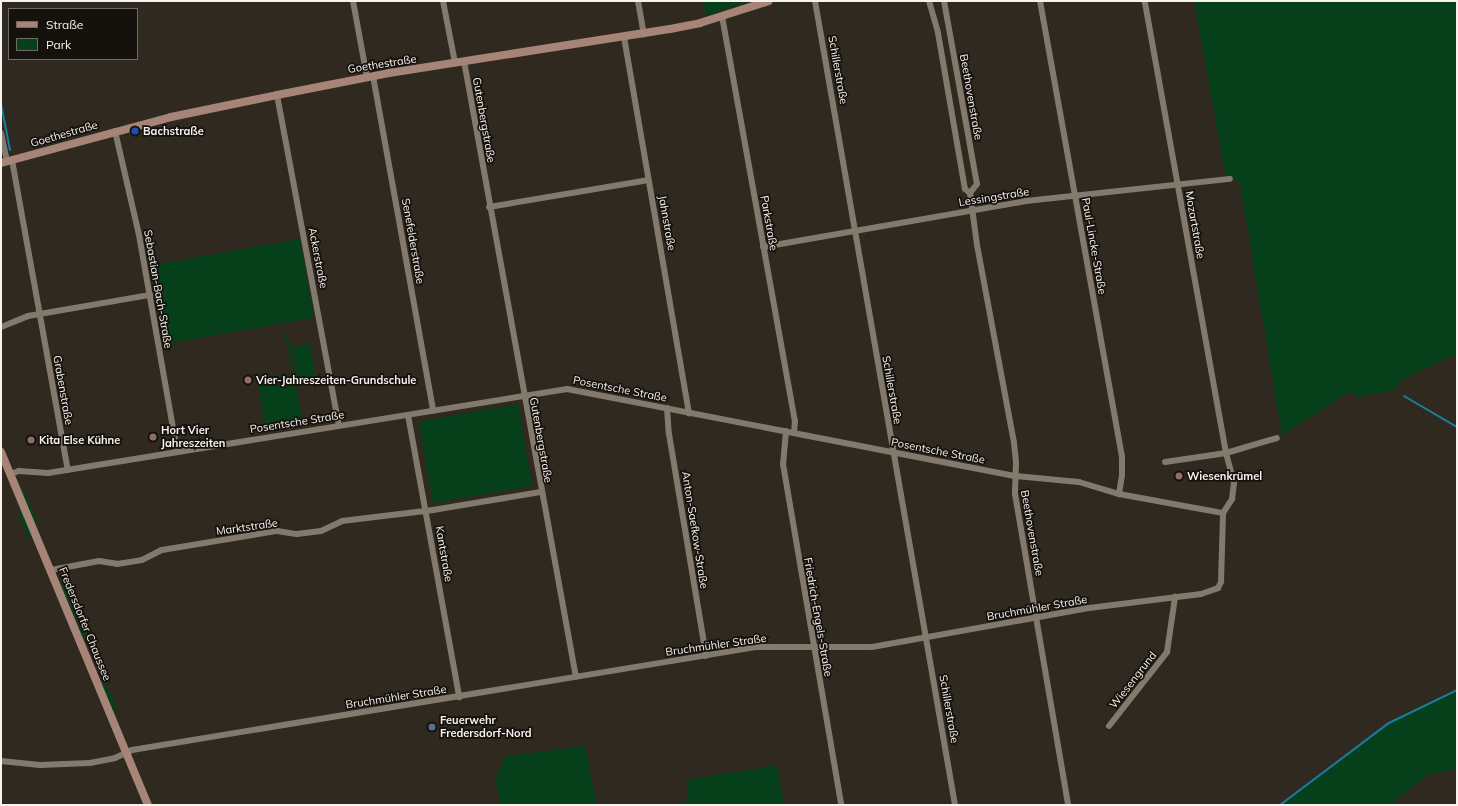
<!DOCTYPE html>
<html>
<head>
<meta charset="utf-8">
<style>
  body { margin:0 }
  #map { position:relative; width:1458px; height:806px; overflow:hidden; background:#30291f; font-family:Mulish,sans-serif }
  div>[style] { position:absolute }
  .green>* { inset:0; background:#06401a; transform-origin:0 0 }
  .stream>* { height:2px; margin:-1px; padding:0 1px; transform-origin:1px; border-radius:1px; background:#167ea2 }
  .street>* { height:6px; margin:-3px; padding:0 3px; transform-origin:3px; border-radius:3px; background:#827a6d }
  .secondary>* { height:8px; margin:-4px; padding:0 4px; transform-origin:4px; border-radius:4px; background:#a68578 }
  .dots>* { width:11px; height:11px; translate:-50% -50%; box-sizing:border-box; border:2px solid #15120e; border-radius:50% }
  span { translate:-50% -50%; white-space:nowrap; text-align:center; line-height:1.15; -webkit-text-stroke:3.5px #15120e; paint-order:stroke }
  .street-label { font-size:11px; color:#f7f3ec }
  .poi-label { font-size:11px; color:#f7f3ec; font-weight:700 }
  .left { translate:0 -50%; text-align:left }
  .frame { position:absolute; inset:0; border:2px solid #f7f3ec; pointer-events:none }
  .legend { position:absolute; left:8px; top:8px; width:130px; height:52px; box-sizing:border-box; background:#15120e; border:1px solid #6f6c67; margin:0; padding:5px 7px; list-style:none; font-size:12px; color:#f7f3ec }
  .legend li { display:flex; align-items:center; gap:8px; height:20px }
  .legend b { width:20px; border:1px solid #6f6c67 }
</style>
</head>
<body>
<div id="map">
  <div class="green">
    <i style="clip-path:polygon(703px 1px,750px 1px,706px 16px)"></i>
    <i style="clip-path:polygon(1194px 1px,1457px 1px,1457px 354px,1401px 380px,1394px 390px,1358px 397px,1349px 392px,1282px 435px,1240px 184px,1225px 173px)"></i>
    <i style="left:300px;top:239px;width:80px;height:151px;rotate:80deg"></i>
    <i style="clip-path:polygon(285px 333px,287px 333px,295px 373px,292px 374px)"></i>
    <i style="left:310px;top:343px;width:40px;height:18px;rotate:80deg"></i>
    <i style="clip-path:polygon(287px 374px,289px 385px,296px 384px,302px 421px,265px 428px,257px 378px)"></i>
    <i style="left:518px;top:404px;width:83px;height:101px;rotate:80deg"></i>
    <i style="clip-path:polygon(19px 487px,26px 494px,38px 524px,35px 524px)"></i>
    <i style="clip-path:polygon(24px 513px,32px 534px,28px 537px,18px 514px)"></i>
    <i style="clip-path:polygon(58px 581px,67px 589px,71px 600px,66px 601px)"></i>
    <i style="clip-path:polygon(73px 603px,80px 621px,78px 622px,69px 606px)"></i>
    <i style="clip-path:polygon(81px 624px,88px 640px,86px 641px,83px 640px,78px 627px)"></i>
    <i style="clip-path:polygon(106px 683px,118px 712px,116px 713px,114px 713px,102px 686px)"></i>
    <i style="clip-path:polygon(1457px 690px,1457px 769px,1429px 774px,1390px 805px,1280px 805px,1389px 723px)"></i>
    <i style="clip-path:polygon(585px 746px,597px 805px,501px 805px,495px 780px,505px 756px)"></i>
    <i style="clip-path:polygon(777px 765px,784px 805px,666px 805px,689px 801px,686px 780px)"></i>
  </div>
  <div class="stream">
    <i style="left:1px;top:104px;width:47px;rotate:78.9deg"></i>
    <i style="left:1404px;top:396px;width:61px;rotate:30.3deg"></i>
    <i style="left:1280px;top:805px;width:136px;rotate:-37deg"></i>
    <i style="left:1389px;top:723px;width:76px;rotate:-25.9deg"></i>
  </div>
  <div class="street">
    <i style="left:353px;top:1px;width:77px;rotate:79.6deg"></i>
    <i style="left:443px;top:1px;width:63px;rotate:79deg"></i>
    <i style="left:638px;top:1px;width:34px;rotate:80deg"></i>
    <i style="left:815px;top:1px;width:816px;rotate:80.12deg"></i>
    <i style="left:929px;top:1px;width:33px;rotate:74deg"></i>
    <i style="left:938px;top:33px;width:158px;rotate:80.2deg"></i>
    <i style="left:965px;top:189px;width:6px;rotate:39deg"></i>
    <i style="left:970px;top:193px;width:52px;rotate:82.3deg"></i>
    <i style="left:977px;top:245px;width:201px;rotate:79.4deg"></i>
    <i style="left:1014px;top:443px;width:20px;rotate:84deg"></i>
    <i style="left:1016px;top:463px;width:31px;rotate:92deg"></i>
    <i style="left:1015px;top:494px;width:315px;rotate:80.3deg"></i>
    <i style="left:944px;top:1px;width:186px;rotate:79.8deg"></i>
    <i style="left:977px;top:184px;width:11px;rotate:128deg"></i>
    <i style="left:1040px;top:1px;width:462px;rotate:79.8deg"></i>
    <i style="left:1122px;top:456px;width:19px;rotate:90deg"></i>
    <i style="left:1122px;top:475px;width:19px;rotate:99deg"></i>
    <i style="left:722px;top:16px;width:412px;rotate:79.8deg"></i>
    <i style="left:795px;top:421px;width:12px;rotate:95deg"></i>
    <i style="left:624px;top:37px;width:382px;rotate:80.2deg"></i>
    <i style="left:464px;top:61px;width:626px;rotate:79.7deg"></i>
    <i style="left:373px;top:76px;width:340px;rotate:79.8deg"></i>
    <i style="left:277px;top:95px;width:336px;rotate:79.4deg"></i>
    <i style="left:115px;top:131px;width:107px;rotate:77deg"></i>
    <i style="left:139px;top:235px;width:219px;rotate:80deg"></i>
    <i style="left:1px;top:133px;width:30px;rotate:78deg"></i>
    <i style="left:12px;top:160px;width:315px;rotate:79.8deg"></i>
    <i style="left:489px;top:207px;width:162px;rotate:-9.6deg"></i>
    <i style="left:763px;top:247px;width:267px;rotate:-9.9deg"></i>
    <i style="left:1026px;top:201px;width:205px;rotate:-6.2deg"></i>
    <i style="left:1px;top:327px;width:29px;rotate:-22deg"></i>
    <i style="left:28px;top:316px;width:124px;rotate:-9.8deg"></i>
    <i style="left:667px;top:408px;width:26px;rotate:86deg"></i>
    <i style="left:669px;top:434px;width:225px;rotate:80.5deg"></i>
    <i style="left:408px;top:415px;width:287px;rotate:79.7deg"></i>
    <i style="left:786px;top:431px;width:33px;rotate:95deg"></i>
    <i style="left:783px;top:464px;width:346px;rotate:80.3deg"></i>
    <i style="left:1165px;top:462px;width:62px;rotate:-8.4deg"></i>
    <i style="left:1226px;top:453px;width:53px;rotate:-16.4deg"></i>
    <i style="left:11px;top:474px;width:9px;rotate:-21deg"></i>
    <i style="left:19px;top:471px;width:29px;rotate:4deg"></i>
    <i style="left:48px;top:473px;width:526px;rotate:-9.19deg"></i>
    <i style="left:567px;top:389px;width:456px;rotate:11deg"></i>
    <i style="left:1015px;top:476px;width:64px;rotate:5.4deg"></i>
    <i style="left:1079px;top:482px;width:42px;rotate:16.7deg"></i>
    <i style="left:1119px;top:494px;width:106px;rotate:10.4deg"></i>
    <i style="left:51px;top:570px;width:49px;rotate:-10.6deg"></i>
    <i style="left:99px;top:561px;width:18px;rotate:9deg"></i>
    <i style="left:117px;top:564px;width:25px;rotate:-9deg"></i>
    <i style="left:142px;top:560px;width:22px;rotate:-27deg"></i>
    <i style="left:162px;top:550px;width:117px;rotate:-9.4deg"></i>
    <i style="left:277px;top:531px;width:20px;rotate:9deg"></i>
    <i style="left:297px;top:534px;width:24px;rotate:-7deg"></i>
    <i style="left:321px;top:531px;width:23px;rotate:-25deg"></i>
    <i style="left:342px;top:521px;width:92px;rotate:-6.9deg"></i>
    <i style="left:433px;top:510px;width:109px;rotate:-9.5deg"></i>
    <i style="left:1109px;top:726px;width:94px;rotate:-51.9deg"></i>
    <i style="left:1167px;top:652px;width:56px;rotate:-81.7deg"></i>
    <i style="left:1px;top:761px;width:39px;rotate:6deg"></i>
    <i style="left:40px;top:765px;width:50px;rotate:-2.3deg"></i>
    <i style="left:90px;top:763px;width:25px;rotate:-11deg"></i>
    <i style="left:115px;top:758px;width:19px;rotate:-25deg"></i>
    <i style="left:132px;top:750px;width:632px;rotate:-9.37deg"></i>
    <i style="left:756px;top:647px;width:116px"></i>
    <i style="left:872px;top:647px;width:220px;rotate:-10.2deg"></i>
    <i style="left:1089px;top:608px;width:113px;rotate:-7.1deg"></i>
    <i style="left:1201px;top:594px;width:18px;rotate:-19deg"></i>
    <i style="left:1218px;top:588px;width:7px;rotate:-63deg"></i>
    <i style="left:1221px;top:582px;width:69px;rotate:-88.3deg"></i>
    <i style="left:1223px;top:513px;width:17px;rotate:-57deg"></i>
    <i style="left:1232px;top:499px;width:16px;rotate:-83deg"></i>
    <i style="left:1234px;top:483px;width:31px;rotate:-105deg"></i>
    <i style="left:1226px;top:453px;width:459px;rotate:-100.2deg"></i>
  </div>
  <div class="secondary">
    <i style="left:1px;top:163px;width:176px;rotate:-15.1deg"></i>
    <i style="left:171px;top:117px;width:108px;rotate:-11.7deg"></i>
    <i style="left:277px;top:95px;width:114px;rotate:-11.1deg"></i>
    <i style="left:389px;top:73px;width:284px;rotate:-8.9deg"></i>
    <i style="left:670px;top:29px;width:31px;rotate:-11deg"></i>
    <i style="left:700px;top:23px;width:72px;rotate:-17.7deg"></i>
    <i style="left:1px;top:452px;width:382px;rotate:67.4deg"></i>
  </div>
  <div class="dots">
    <i style="left:135px;top:131px;background:#1a4fb4"></i>
    <i style="left:248px;top:380px;background:#8d6e63"></i>
    <i style="left:153px;top:437px;background:#8d6e63"></i>
    <i style="left:31px;top:440px;background:#8d6e63"></i>
    <i style="left:1179px;top:476px;background:#8d6e63"></i>
    <i style="left:432px;top:727px;background:#5c6f8a"></i>
  </div>
  <div class="street-label">
    <span style="left:382px;top:64px;rotate:-9deg">Goethestraße</span>
    <span style="left:838px;top:70px;rotate:80deg">Schillerstraße</span>
    <span style="left:971px;top:97px;rotate:80deg">Beethovenstraße</span>
    <span style="left:484px;top:120px;rotate:80deg">Gutenbergstraße</span>
    <span style="left:64px;top:134px;rotate:-16deg">Goethestraße</span>
    <span style="left:994px;top:197px;rotate:-9deg">Lessingstraße</span>
    <span style="left:667px;top:223px;rotate:80deg">Jahnstraße</span>
    <span style="left:769px;top:223px;rotate:80deg">Parkstraße</span>
    <span style="left:1195px;top:225px;rotate:80deg">Mozartstraße</span>
    <span style="left:413px;top:241px;rotate:80deg">Senefelderstraße</span>
    <span style="left:1094px;top:246px;rotate:80deg">Paul-Lincke-Straße</span>
    <span style="left:318px;top:258px;rotate:79deg">Ackerstraße</span>
    <span style="left:158px;top:289px;rotate:80deg">Sebastian-Bach-Straße</span>
    <span style="left:620px;top:389px;rotate:11deg">Posentsche Straße</span>
    <span style="left:63px;top:390px;rotate:80deg">Grabenstraße</span>
    <span style="left:892px;top:390px;rotate:80deg">Schillerstraße</span>
    <span style="left:297px;top:422px;rotate:-9deg">Posentsche Straße</span>
    <span style="left:541px;top:440px;rotate:80deg">Gutenbergstraße</span>
    <span style="left:938px;top:451px;rotate:11deg">Posentsche Straße</span>
    <span style="left:247px;top:527px;rotate:-8deg">Marktstraße</span>
    <span style="left:695px;top:530px;rotate:81deg">Anton-Saefkow-Straße</span>
    <span style="left:1032px;top:533px;rotate:80deg">Beethovenstraße</span>
    <span style="left:444px;top:554px;rotate:80deg">Kantstraße</span>
    <span style="left:1037px;top:608px;rotate:-10deg">Bruchmühler Straße</span>
    <span style="left:818px;top:617px;rotate:80deg">Friedrich-Engels-Straße</span>
    <span style="left:85px;top:624px;rotate:68deg">Fredersdorfer Chaussee</span>
    <span style="left:716px;top:645px;rotate:-8deg">Bruchmühler Straße</span>
    <span style="left:1133px;top:680px;rotate:-52deg">Wiesengrund</span>
    <span style="left:396px;top:697px;rotate:-9deg">Bruchmühler Straße</span>
    <span style="left:949px;top:709px;rotate:80deg">Schillerstraße</span>
  </div>
  <div class="poi-label">
    <span class="left" style="left:143px;top:131px">Bachstraße</span>
    <span class="left" style="left:256px;top:380px">Vier-Jahreszeiten-Grundschule</span>
    <span class="left" style="left:161px;top:437px">Hort Vier<br>Jahreszeiten</span>
    <span class="left" style="left:39px;top:440px">Kita Else Kühne</span>
    <span class="left" style="left:1187px;top:476px">Wiesenkrümel</span>
    <span class="left" style="left:440px;top:727px">Feuerwehr<br>Fredersdorf-Nord</span>
  </div>
  <div class="frame"></div>
  <ul class="legend">
  <li><b style="height:5px;background:#a68578"></b>Straße</li>
  <li><b style="height:11px;background:#06401a"></b>Park</li>
  </ul>
</div>
</body>
</html>
